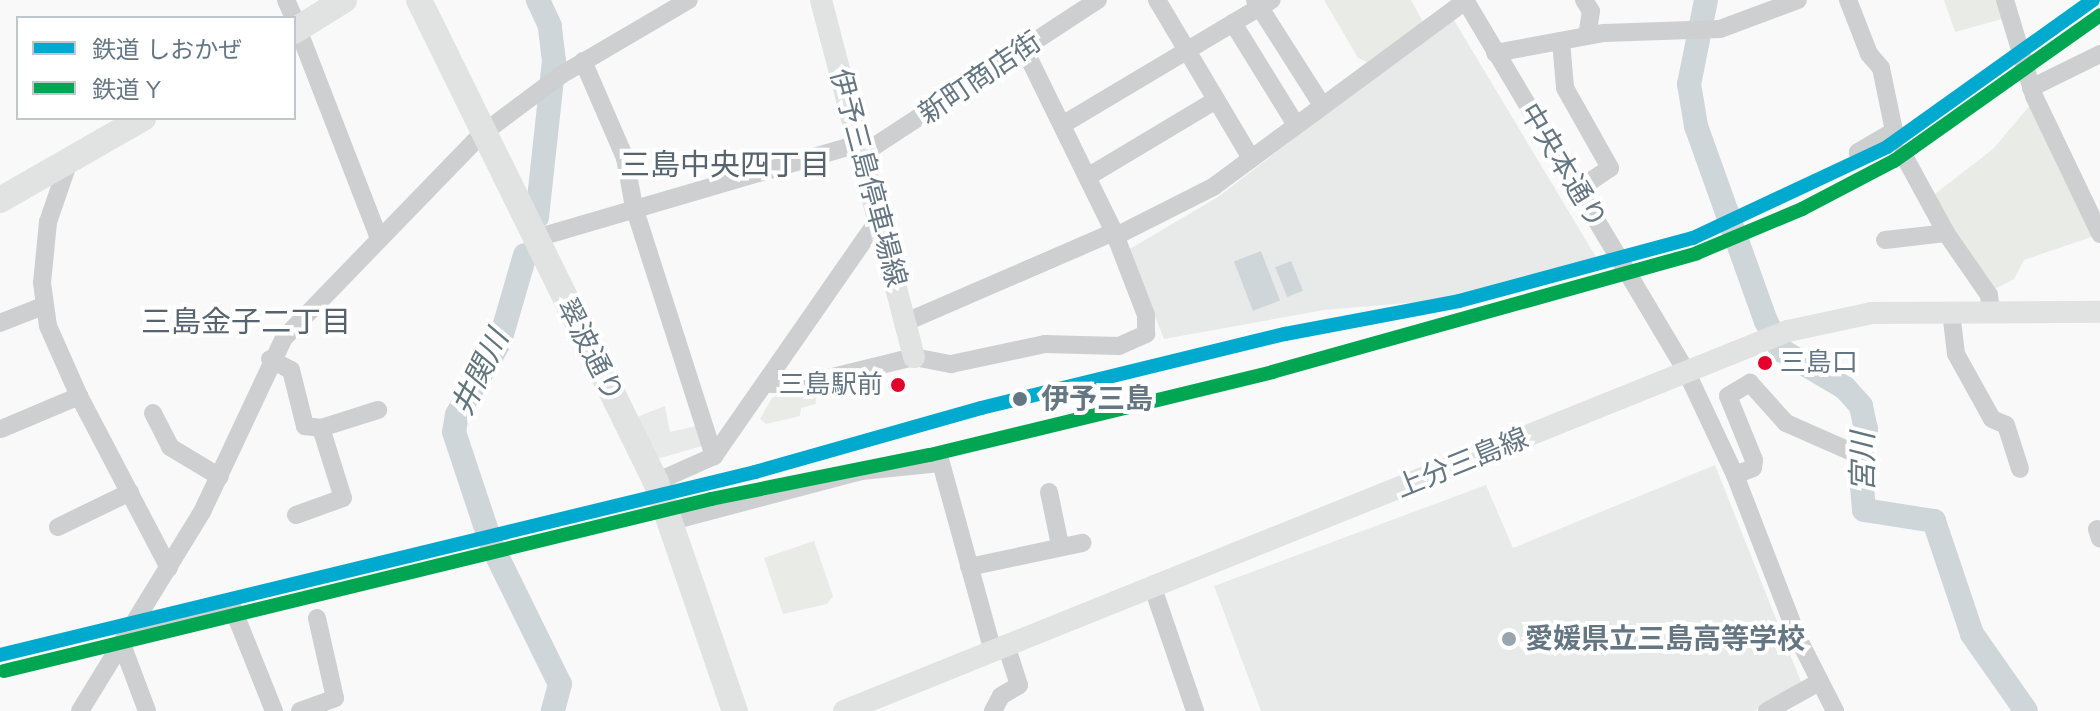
<!DOCTYPE html>
<html>
<head>
<meta charset="utf-8">
<style>
  body { margin:0 }
  #map { position:relative; width:2100px; height:711px; overflow:hidden; background:#f9f9f9; font-family:"Nunito Sans","Noto Sans JP",sans-serif }
  div>[style] { position:absolute }
  [style*='--x'] { left:calc(var(--x)*1px); top:calc(var(--y)*1px); width:calc(var(--w)*1px); rotate:calc(var(--a)*1deg) }
  .built>* { inset:0; background:#e8e9e9 }
  .green>* { inset:0; background:#e8ebe6 }
  .water>* { inset:0; background:#ced6d9; transform-origin:0 0 }
  .river>* { height:24px; margin:-12px; padding:0 12px; transform-origin:12px; border-radius:12px; background:#ced6d9 }
  .minor>* { height:18px; margin:-9px; padding:0 9px; transform-origin:9px; border-radius:9px; background:#cecfd0 }
  .major>* { height:22px; margin:-11px; padding:0 11px; transform-origin:11px; border-radius:11px; background:#e1e2e2 }
  .highway>* { height:26px; margin:-13px; padding:0 13px; transform-origin:13px; border-radius:13px; background:#e1e2e2 }
  .rail-1>* { height:14px; margin:-7px; padding:0 7px; transform-origin:7px; border-radius:7px; background:#00a9ce }
  .rail-2>* { height:14px; margin:-7px; padding:0 7px; transform-origin:7px; border-radius:7px; background:#00a651 }
  .dots>* { width:22px; height:22px; translate:-50% -50%; box-sizing:border-box; border:4px solid #fff; border-radius:50% }
  span { translate:-50% -50%; white-space:nowrap; text-align:center; line-height:1.15; -webkit-text-stroke:8px #fff; paint-order:stroke }
  .bus-label { font-size:26px; color:#657683 }
  .left { translate:0 -50%; text-align:left }
  .right { translate:-100% -50%; text-align:right }
  .street-label { font-size:28px; color:#657683 }
  .stop-label { font-size:28px; color:#657683; font-weight:700 }
  .poi-label { font-size:28px; color:#657683; font-weight:700 }
  .neighbourhood-label { font-size:30px; color:#57646e }
  .water-label { font-size:30px; color:#60757c; font-style:italic }
  .legend { position:absolute; left:16px; top:16px; width:280px; height:104px; box-sizing:border-box; background:#fff; border:2px solid #c1c8cd; margin:0; padding:10px 14px; list-style:none; font-size:24px; color:#657683 }
  .legend li { display:flex; align-items:center; gap:16px; height:40px }
  .legend b { width:40px; border:2px solid #c1c8cd }
</style>
</head>
<body>
<div id="map">
  <div class="built">
    <i style="clip-path:polygon(1452px 17px,1599px 262px,1431px 301px,1324px 310px,1164px 339px,1128px 250px,1218px 197px)"></i>
    <i style="clip-path:polygon(665px 406px,670px 432px,696px 426px,702px 446px,657px 459px,637px 417px)"></i>
    <i style="clip-path:polygon(1715px 465px,1805px 692px,1753px 711px,1261px 711px,1214px 586px,1486px 485px,1513px 548px)"></i>
  </div>
  <div class="green">
    <i style="clip-path:polygon(1324px 0,1411px 0,1423px 22px,1367px 62px,1358px 58px)"></i>
    <i style="clip-path:polygon(1944px 0,1997px 0,2002px 19px,1955px 32px)"></i>
    <i style="clip-path:polygon(2032px 103px,2097px 235px,2024px 260px,2014px 279px,1991px 291px,1931px 197px,1993px 149px)"></i>
    <i style="clip-path:polygon(815px 391px,816px 404px,801px 408px,800px 416px,766px 424px,760px 419px,772px 398px,782px 393px)"></i>
    <i style="clip-path:polygon(814px 541px,833px 596px,827px 604px,783px 614px,764px 558px)"></i>
  </div>
  <div class="water">
    <i style="left:1261px;top:251px;width:53px;height:29px;rotate:69deg"></i>
    <i style="left:1291px;top:261px;width:32px;height:17px;rotate:68deg"></i>
  </div>
  <div class="river">
    <i style="--x:1706;--y:0;--w:86;--a:101.4"></i>
    <i style="--x:1689;--y:84;--w:43;--a:80.5"></i>
    <i style="--x:1696;--y:126;--w:207;--a:70.3"></i>
    <i style="--x:1766;--y:321;--w:33;--a:63"></i>
    <i style="--x:1781;--y:350;--w:74;--a:30.7"></i>
    <i style="--x:1845;--y:388;--w:24;--a:48"></i>
    <i style="--x:1861;--y:406;--w:24;--a:78"></i>
    <i style="--x:1866;--y:429;--w:35;--a:100"></i>
    <i style="--x:1860;--y:463;--w:47;--a:85.1"></i>
    <i style="--x:1864;--y:510;--w:71;--a:8.9"></i>
    <i style="--x:1934;--y:521;--w:119;--a:71.4"></i>
    <i style="--x:1972;--y:634;--w:94;--a:55"></i>
    <i style="--x:537;--y:217;--w:157;--a:-83.8"></i>
    <i style="--x:554;--y:61;--w:35;--a:-97"></i>
    <i style="--x:550;--y:26;--w:29;--a:-115"></i>
    <i style="--x:525;--y:255;--w:90;--a:106.2"></i>
    <i style="--x:500;--y:341;--w:86;--a:120.2"></i>
    <i style="--x:457;--y:415;--w:17;--a:100"></i>
    <i style="--x:454;--y:432;--w:120;--a:71.6"></i>
    <i style="--x:492;--y:546;--w:154;--a:63.8"></i>
    <i style="--x:560;--y:684;--w:28;--a:105"></i>
  </div>
  <div class="minor">
    <i style="--x:286;--y:0;--w:20;--a:66"></i>
    <i style="--x:1157;--y:0;--w:184;--a:59.3"></i>
    <i style="--x:1255;--y:0;--w:125;--a:57.5"></i>
    <i style="--x:1465;--y:0;--w:434;--a:59.2"></i>
    <i style="--x:1687;--y:373;--w:113;--a:64.8"></i>
    <i style="--x:1735;--y:475;--w:175;--a:68.9"></i>
    <i style="--x:1798;--y:638;--w:82;--a:63.1"></i>
    <i style="--x:1584;--y:0;--w:13;--a:58"></i>
    <i style="--x:1591;--y:11;--w:25;--a:99"></i>
    <i style="--x:1848;--y:0;--w:58;--a:68.7"></i>
    <i style="--x:1869;--y:54;--w:18;--a:49"></i>
    <i style="--x:1881;--y:68;--w:64;--a:78.3"></i>
    <i style="--x:1894;--y:131;--w:42;--a:149.7"></i>
    <i style="--x:2005;--y:0;--w:100;--a:73.2"></i>
    <i style="--x:2034;--y:96;--w:153;--a:64.4"></i>
    <i style="--x:294;--y:19;--w:233;--a:68.8"></i>
    <i style="--x:1233;--y:23;--w:120;--a:58.3"></i>
    <i style="--x:1561;--y:41;--w:47;--a:85.1"></i>
    <i style="--x:1565;--y:88;--w:92;--a:60.6"></i>
    <i style="--x:1610;--y:168;--w:41;--a:145.9"></i>
    <i style="--x:1495;--y:53;--w:111;--a:-10.4"></i>
    <i style="--x:1604;--y:33;--w:116;--a:-2"></i>
    <i style="--x:1720;--y:29;--w:83;--a:-20.4"></i>
    <i style="--x:583;--y:61;--w:106;--a:66.6"></i>
    <i style="--x:625;--y:158;--w:50;--a:79.6"></i>
    <i style="--x:634;--y:207;--w:262;--a:72.2"></i>
    <i style="--x:2031;--y:88;--w:77;--a:-26.2"></i>
    <i style="--x:1062;--y:125;--w:244;--a:-30.8"></i>
    <i style="--x:1903;--y:154;--w:90;--a:61.4"></i>
    <i style="--x:1946;--y:233;--w:75;--a:55.3"></i>
    <i style="--x:1989;--y:295;--w:17;--a:83"></i>
    <i style="--x:861;--y:155;--w:283;--a:-33.2"></i>
    <i style="--x:69;--y:161;--w:65;--a:109"></i>
    <i style="--x:48;--y:222;--w:61;--a:95.6"></i>
    <i style="--x:42;--y:283;--w:43;--a:82.1"></i>
    <i style="--x:48;--y:326;--w:77;--a:66.1"></i>
    <i style="--x:79;--y:396;--w:194;--a:62.4"></i>
    <i style="--x:1089;--y:176;--w:148;--a:-30.9"></i>
    <i style="--x:1116;--y:236;--w:109;--a:-26.8"></i>
    <i style="--x:1213;--y:187;--w:313;--a:-36.4"></i>
    <i style="--x:533;--y:239;--w:339;--a:-16.3"></i>
    <i style="--x:1885;--y:240;--w:61;--a:-6.5"></i>
    <i style="--x:1951;--y:312;--w:42;--a:83.2"></i>
    <i style="--x:1956;--y:354;--w:74;--a:61"></i>
    <i style="--x:1992;--y:419;--w:15;--a:23"></i>
    <i style="--x:2006;--y:425;--w:46;--a:72.3"></i>
    <i style="--x:906;--y:322;--w:227;--a:-23.4"></i>
    <i style="--x:0;--y:323;--w:46;--a:-21.6"></i>
    <i style="--x:270;--y:359;--w:24;--a:28"></i>
    <i style="--x:291;--y:370;--w:58;--a:76"></i>
    <i style="--x:305;--y:426;--w:16;--a:7"></i>
    <i style="--x:321;--y:428;--w:73;--a:72.6"></i>
    <i style="--x:343;--y:498;--w:50;--a:160.1"></i>
    <i style="--x:765;--y:384;--w:39;--a:0"></i>
    <i style="--x:804;--y:384;--w:113;--a:-13.8"></i>
    <i style="--x:914;--y:357;--w:38;--a:11"></i>
    <i style="--x:951;--y:364;--w:96;--a:-12"></i>
    <i style="--x:1045;--y:344;--w:74;--a:1.5"></i>
    <i style="--x:1119;--y:346;--w:30;--a:-24"></i>
    <i style="--x:1146;--y:334;--w:19;--a:-90"></i>
    <i style="--x:1146;--y:315;--w:89;--a:-111.1"></i>
    <i style="--x:1114;--y:232;--w:205;--a:-116.1"></i>
    <i style="--x:153;--y:413;--w:38;--a:63"></i>
    <i style="--x:170;--y:447;--w:58;--a:31"></i>
    <i style="--x:321;--y:428;--w:60;--a:-17.5"></i>
    <i style="--x:1;--y:429;--w:85;--a:-22.9"></i>
    <i style="--x:1735;--y:475;--w:19;--a:-21"></i>
    <i style="--x:1753;--y:468;--w:8;--a:-83"></i>
    <i style="--x:1754;--y:460;--w:69;--a:-112.1"></i>
    <i style="--x:1728;--y:396;--w:26;--a:-31"></i>
    <i style="--x:1750;--y:383;--w:54;--a:48"></i>
    <i style="--x:1786;--y:423;--w:72;--a:23.7"></i>
    <i style="--x:656;--y:482;--w:64;--a:-24.1"></i>
    <i style="--x:714;--y:456;--w:291;--a:-55.2"></i>
    <i style="--x:1049;--y:492;--w:54;--a:78.3"></i>
    <i style="--x:672;--y:521;--w:196;--a:-14.8"></i>
    <i style="--x:861;--y:471;--w:80;--a:-5.7"></i>
    <i style="--x:941;--y:463;--w:196;--a:74.6"></i>
    <i style="--x:58;--y:527;--w:80;--a:-25.9"></i>
    <i style="--x:2097;--y:529;--w:10;--a:73"></i>
    <i style="--x:969;--y:567;--w:116;--a:-12"></i>
    <i style="--x:1153;--y:588;--w:130;--a:71.1"></i>
    <i style="--x:131;--y:633;--w:105;--a:-13.2"></i>
    <i style="--x:233;--y:609;--w:110;--a:68.1"></i>
    <i style="--x:123;--y:647;--w:68;--a:69.4"></i>
    <i style="--x:80;--y:711;--w:233;--a:-58.5"></i>
    <i style="--x:202;--y:512;--w:192;--a:-64.8"></i>
    <i style="--x:284;--y:338;--w:284;--a:-45.9"></i>
    <i style="--x:482;--y:134;--w:99;--a:-36.8"></i>
    <i style="--x:561;--y:75;--w:148;--a:-30.4"></i>
    <i style="--x:300;--y:711;--w:37;--a:-20"></i>
    <i style="--x:335;--y:698;--w:82;--a:-102.7"></i>
    <i style="--x:993;--y:711;--w:17;--a:-62"></i>
    <i style="--x:1001;--y:696;--w:21;--a:-31"></i>
    <i style="--x:1019;--y:685;--w:40;--a:-108"></i>
    <i style="--x:1767;--y:711;--w:60;--a:-29.1"></i>
  </div>
  <div class="major">
    <i style="--x:821;--y:0;--w:369;--a:75.4"></i>
    <i style="--x:844;--y:711;--w:1018;--a:-21.93"></i>
    <i style="--x:1788;--y:331;--w:86;--a:-12.1"></i>
    <i style="--x:1872;--y:313;--w:228;--a:-0.3"></i>
  </div>
  <div class="highway">
    <i style="--x:419;--y:0;--w:537;--a:63.82"></i>
    <i style="--x:656;--y:482;--w:242;--a:71"></i>
    <i style="--x:294;--y:31;--w:59;--a:-31.8"></i>
    <i style="--x:0;--y:200;--w:165;--a:-29.8"></i>
  </div>
  <div class="rail-1">
    <i style="--x:0;--y:655;--w:777;--a:-13.62"></i>
    <i style="--x:755;--y:472;--w:235;--a:-15.8"></i>
    <i style="--x:981;--y:408;--w:313;--a:-13.7"></i>
    <i style="--x:1285;--y:334;--w:177;--a:-10.7"></i>
    <i style="--x:1459;--y:301;--w:242;--a:-15.1"></i>
    <i style="--x:1693;--y:238;--w:214;--a:-25.1"></i>
    <i style="--x:1887;--y:147;--w:253;--a:-35.5"></i>
  </div>
  <div class="rail-2">
    <i style="--x:4;--y:671;--w:728;--a:-13.67"></i>
    <i style="--x:711;--y:499;--w:223;--a:-11.4"></i>
    <i style="--x:930;--y:455;--w:352;--a:-13.6"></i>
    <i style="--x:1272;--y:372;--w:441;--a:-15.6"></i>
    <i style="--x:1697;--y:253;--w:114;--a:-22.7"></i>
    <i style="--x:1802;--y:209;--w:104;--a:-27.6"></i>
    <i style="--x:1894;--y:161;--w:252;--a:-35.3"></i>
  </div>
  <div class="dots">
    <i style="left:1765px;top:363px;background:#e4002b"></i>
    <i style="left:898px;top:385px;background:#e4002b"></i>
    <i style="left:1020px;top:399px;background:#657683"></i>
    <i style="left:1509px;top:639px;background:#99a4ac"></i>
  </div>
  <div class="bus-label">
    <span class="left" style="left:1780px;top:363px">三島口</span>
    <span class="right" style="left:883px;top:385px">三島駅前</span>
  </div>
  <div class="street-label">
    <span style="left:980px;top:78px;rotate:-34deg">新町商店街</span>
    <span style="left:1563px;top:166px;rotate:59deg">中央本通り</span>
    <span style="left:868px;top:178px;rotate:75deg">伊予三島停車場線</span>
    <span style="left:590px;top:350px;rotate:63deg">翠波通り</span>
    <span style="left:1462px;top:463px;rotate:-22deg">上分三島線</span>
  </div>
  <div class="stop-label">
    <span class="left" style="left:1041px;top:399px">伊予三島</span>
  </div>
  <div class="poi-label">
    <span class="left" style="left:1525px;top:639px">愛媛県立三島高等学校</span>
  </div>
  <div class="neighbourhood-label">
    <span style="left:725px;top:166px">三島中央四丁目</span>
    <span style="left:246px;top:323px">三島金子二丁目</span>
  </div>
  <div class="water-label">
    <span style="left:481px;top:373px;rotate:-64deg">井関川</span>
    <span style="left:1864px;top:462px;rotate:-90deg">宮川</span>
  </div>
  <ul class="legend">
  <li><b style="height:10px;background:#00a9ce"></b>鉄道 しおかぜ</li>
  <li><b style="height:10px;background:#00a651"></b>鉄道 Y</li>
  </ul>
</div>
</body>
</html>
